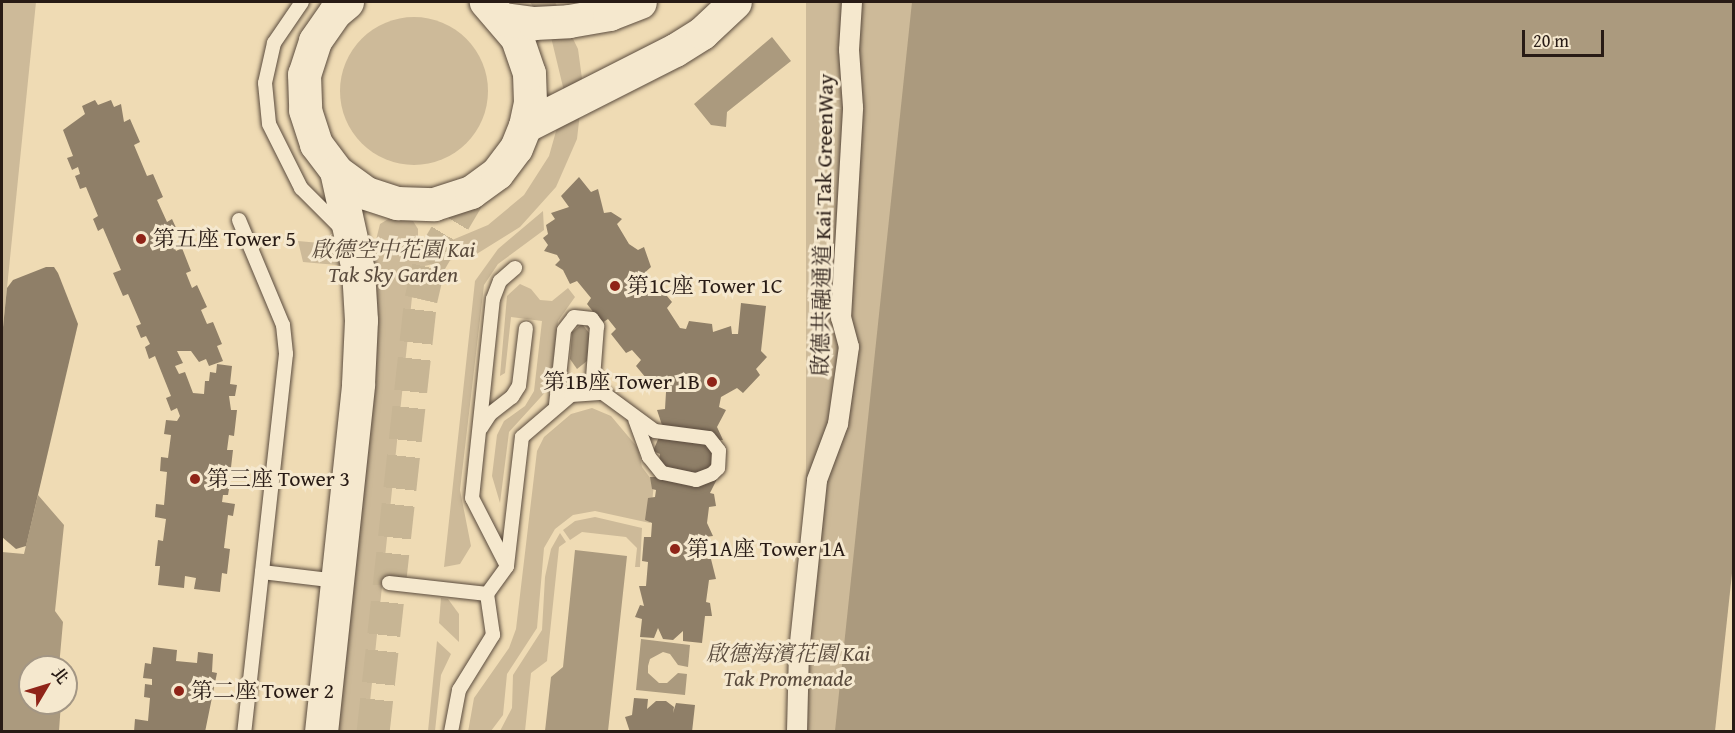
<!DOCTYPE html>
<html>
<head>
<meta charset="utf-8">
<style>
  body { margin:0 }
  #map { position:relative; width:1735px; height:733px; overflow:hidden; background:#efdbb4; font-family:"Gentium Book Plus","Noto Serif TC",serif }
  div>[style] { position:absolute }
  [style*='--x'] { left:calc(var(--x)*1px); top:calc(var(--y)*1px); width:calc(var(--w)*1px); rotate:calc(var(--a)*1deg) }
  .green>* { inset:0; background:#cdba99; transform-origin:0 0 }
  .round { border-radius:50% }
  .water>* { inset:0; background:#ab9a7e }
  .building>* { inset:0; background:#8f7f68 }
  .secondary-tunnel>* { height:33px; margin-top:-16.5px; transform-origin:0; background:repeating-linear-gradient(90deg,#c7b594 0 33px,transparent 0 49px) }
  .roads { filter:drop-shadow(0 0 2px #5a4b3d) drop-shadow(0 0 2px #5a4b3d) }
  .service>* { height:14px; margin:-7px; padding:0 7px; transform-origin:7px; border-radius:7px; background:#f5e8ce }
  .pedestrian>* { height:20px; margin:-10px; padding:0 10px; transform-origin:10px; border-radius:10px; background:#f5e8ce }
  .secondary>* { height:33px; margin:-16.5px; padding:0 16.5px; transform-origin:16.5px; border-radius:16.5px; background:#f5e8ce }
  .dots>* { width:16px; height:16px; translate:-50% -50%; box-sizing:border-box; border:3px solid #f5e8ce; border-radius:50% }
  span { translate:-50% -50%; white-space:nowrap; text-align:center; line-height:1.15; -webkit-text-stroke:6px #f5e8ce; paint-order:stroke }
  .street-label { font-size:22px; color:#281b15 }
  .poi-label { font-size:22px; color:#281b15 }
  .left { translate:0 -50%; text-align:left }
  .right { translate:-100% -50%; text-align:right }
  .park-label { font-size:22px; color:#5a4b3d; font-style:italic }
  .frame { position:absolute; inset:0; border:3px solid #281b15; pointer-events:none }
  .north { position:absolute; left:18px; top:655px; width:60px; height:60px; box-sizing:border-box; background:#f5e8ce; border:2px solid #a39684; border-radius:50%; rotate:52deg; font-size:16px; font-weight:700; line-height:24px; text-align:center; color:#281b15 }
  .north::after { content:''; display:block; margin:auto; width:21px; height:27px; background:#8f2418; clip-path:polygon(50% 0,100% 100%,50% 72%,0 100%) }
  .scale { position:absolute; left:1522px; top:30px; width:82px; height:27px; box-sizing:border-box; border:3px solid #281b15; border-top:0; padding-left:8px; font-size:18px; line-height:21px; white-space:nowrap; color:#281b15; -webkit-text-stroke:4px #f5e8ce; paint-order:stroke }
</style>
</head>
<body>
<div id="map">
  <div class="green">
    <i style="clip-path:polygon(2px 2px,36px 2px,2px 337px)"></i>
    <i style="clip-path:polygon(530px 2px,555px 2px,578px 49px,583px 86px,577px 139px,556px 187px,520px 227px,475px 255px,415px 268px,367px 731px,323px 731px,370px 268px,303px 262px,298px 241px,374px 248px,380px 224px,395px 215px,413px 221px,418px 229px,418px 246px,445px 243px,488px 225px,524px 195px,549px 156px,562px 110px,563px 87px,550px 33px)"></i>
    <i style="left:806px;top:2px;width:106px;height:734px"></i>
    <i class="round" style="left:340px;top:17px;width:148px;height:148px"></i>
    <i style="clip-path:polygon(543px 211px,544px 230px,498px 264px,484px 285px,460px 490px,471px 546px,460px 564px,444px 567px,475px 281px,498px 249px)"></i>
    <i style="clip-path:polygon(520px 284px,531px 289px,540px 300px,552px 301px,568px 288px,575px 297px,558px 321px,550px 387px,509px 432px,500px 503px,492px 476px,497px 435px,504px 421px,525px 406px,534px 391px,542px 321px,511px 317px,505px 373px,500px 376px,507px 296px)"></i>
    <i style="clip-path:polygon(592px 408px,611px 416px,638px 448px,642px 467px,654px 483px,650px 523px,595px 511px,573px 515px,555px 529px,544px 548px,537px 628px,507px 674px,503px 715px,491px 731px,468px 732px,474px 698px,509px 648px,516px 629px,537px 451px,544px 437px,571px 414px)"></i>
    <i style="clip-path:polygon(595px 517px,642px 528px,640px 567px,635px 567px,637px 548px,626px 537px,582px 532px,570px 540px,563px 530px,575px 521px)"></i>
    <i style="clip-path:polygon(560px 533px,566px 542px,559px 547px,547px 661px,531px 673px,525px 731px,500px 731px,512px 708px,513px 675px,542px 630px,545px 577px,551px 549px)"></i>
    <i style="clip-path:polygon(441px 598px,448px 599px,459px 614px,459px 642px,439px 623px)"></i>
    <i style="clip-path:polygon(437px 641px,451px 654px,441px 675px,435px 731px,428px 731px)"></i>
  </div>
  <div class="water">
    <i style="clip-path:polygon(912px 2px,1733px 2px,1734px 555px,1715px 731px,835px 731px)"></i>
    <i style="clip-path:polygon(772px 37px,791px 61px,727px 112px,726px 127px,711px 125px,694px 104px)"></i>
    <i style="clip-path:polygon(582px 324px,590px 334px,587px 361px,577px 369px,570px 359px,572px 332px)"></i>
    <i style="clip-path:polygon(38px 495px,64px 525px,55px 611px,63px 622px,59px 667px,30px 667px,30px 703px,61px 703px,59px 731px,2px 731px,2px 552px,24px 554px)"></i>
    <i style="clip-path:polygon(575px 550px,627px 556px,608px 731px,545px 731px,551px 677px,563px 667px)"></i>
    <i style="clip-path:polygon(641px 639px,690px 645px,688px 667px,678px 665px,670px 654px,663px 652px,650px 659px,648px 666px,648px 673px,659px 683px,667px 683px,678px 673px,687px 674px,685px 695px,636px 690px)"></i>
  </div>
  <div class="building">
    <i style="clip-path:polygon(95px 100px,98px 105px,111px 100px,114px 107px,121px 104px,124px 122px,130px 119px,140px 142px,134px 145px,147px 176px,153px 174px,163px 197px,157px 200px,167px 222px,172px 219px,178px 232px,172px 234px,173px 244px,176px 251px,182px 248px,191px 271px,186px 273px,192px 288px,197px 285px,207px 307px,201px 310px,207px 324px,213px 322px,222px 344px,217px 346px,223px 361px,209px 366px,206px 359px,199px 362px,191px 351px,177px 351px,183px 363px,175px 366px,179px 374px,185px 372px,193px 393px,204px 394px,205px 381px,209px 381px,210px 372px,216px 373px,217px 364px,232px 366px,230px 384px,237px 385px,235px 396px,229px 396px,231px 410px,237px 410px,234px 436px,229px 435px,227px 450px,233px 450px,230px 476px,225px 475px,224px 482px,230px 483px,228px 495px,223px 495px,222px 502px,235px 504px,233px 516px,228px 515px,224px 548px,230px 549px,227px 574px,222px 573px,220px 592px,194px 589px,196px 578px,185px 576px,184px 588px,158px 585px,160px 566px,155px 566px,158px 540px,163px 541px,166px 519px,155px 517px,156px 504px,164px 505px,167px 472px,160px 471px,161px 457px,168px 458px,171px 435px,164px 434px,166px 420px,177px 421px,180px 416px,177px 408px,171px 411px,166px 398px,171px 396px,155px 356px,149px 359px,145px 347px,150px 344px,146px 336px,141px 338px,136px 326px,141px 324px,128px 294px,123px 296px,113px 273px,121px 270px,103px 228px,98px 231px,93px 219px,98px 216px,86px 187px,80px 189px,75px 176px,80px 174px,78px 167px,72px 170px,67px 158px,73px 156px,63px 130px,85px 114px,82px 106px)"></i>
    <i style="clip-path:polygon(579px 177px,591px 192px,598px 189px,604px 213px,611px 212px,622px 219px,617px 224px,629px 244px,638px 250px,644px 247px,651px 267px,641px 276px,650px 287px,657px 284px,672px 302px,667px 308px,680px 328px,686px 329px,689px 321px,712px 324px,713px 332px,731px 326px,732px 334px,738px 334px,741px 303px,766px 306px,761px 351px,767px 357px,756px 369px,760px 375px,743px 393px,737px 388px,721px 397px,719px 407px,726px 410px,717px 427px,723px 440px,716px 440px,719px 475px,710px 493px,714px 494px,716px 506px,709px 507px,707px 523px,713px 536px,705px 537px,703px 558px,711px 559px,716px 579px,709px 580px,706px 602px,710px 603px,712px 616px,705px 616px,702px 643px,683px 641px,683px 631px,673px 640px,663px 639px,658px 628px,654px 638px,640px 637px,642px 619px,635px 617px,640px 605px,644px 606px,639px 586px,646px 586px,648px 562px,642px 561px,644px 537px,651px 537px,652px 523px,645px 520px,648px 498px,655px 497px,656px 490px,652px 489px,650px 477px,657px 477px,659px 461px,660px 454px,653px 451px,663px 428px,657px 410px,665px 409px,666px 392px,658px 381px,651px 384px,636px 366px,641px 360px,632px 350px,626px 353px,611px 334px,616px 329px,608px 319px,602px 323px,587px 304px,591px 298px,577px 281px,570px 284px,563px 270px,555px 265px,560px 260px,557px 255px,544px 251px,548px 245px,543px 238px,548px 234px,546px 225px,555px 219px,551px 213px,569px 207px,561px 196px)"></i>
    <i style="clip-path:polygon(46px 267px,54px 267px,58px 273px,78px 324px,26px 546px,16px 549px,2px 537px,2px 337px,7px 288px,13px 280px)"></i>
    <i style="clip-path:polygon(153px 647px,177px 650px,176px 661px,197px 663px,198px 652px,213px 654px,212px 672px,217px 673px,205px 732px,134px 732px,135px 719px,148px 721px,150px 698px,144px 697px,145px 684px,152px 685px,152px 679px,143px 678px,145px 663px,151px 664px)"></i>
    <i style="clip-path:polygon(634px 698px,648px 699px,647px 709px,656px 701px,666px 701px,674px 707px,673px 713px,676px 703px,695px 705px,692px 732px,630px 732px,625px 717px,632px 715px)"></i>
  </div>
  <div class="secondary-tunnel">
    <i style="--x:373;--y:732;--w:436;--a:-83.7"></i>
    <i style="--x:421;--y:299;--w:37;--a:-77"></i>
    <i style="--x:429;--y:263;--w:82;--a:-59.4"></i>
  </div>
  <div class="roads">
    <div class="service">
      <i style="--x:302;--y:2;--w:50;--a:124.3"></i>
      <i style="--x:274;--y:43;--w:41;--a:102.7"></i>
      <i style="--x:265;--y:83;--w:41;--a:84.4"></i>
      <i style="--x:269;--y:124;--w:72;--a:63.4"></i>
      <i style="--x:301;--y:188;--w:58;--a:45"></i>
      <i style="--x:239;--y:220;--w:114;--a:67.3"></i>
      <i style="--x:283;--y:325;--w:29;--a:84"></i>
      <i style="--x:286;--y:354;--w:380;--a:96.3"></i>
      <i style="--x:556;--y:405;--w:75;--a:-83.9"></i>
      <i style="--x:564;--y:330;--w:16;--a:-52"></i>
      <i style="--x:574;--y:317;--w:18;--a:6"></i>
      <i style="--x:592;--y:319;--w:9;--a:54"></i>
      <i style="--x:597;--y:326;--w:65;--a:94.4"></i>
      <i style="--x:481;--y:428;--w:17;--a:-57"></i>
      <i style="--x:490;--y:414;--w:28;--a:-38"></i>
      <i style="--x:512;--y:397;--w:13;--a:-58"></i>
      <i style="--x:519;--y:386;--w:58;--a:-83.1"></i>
      <i style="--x:507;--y:566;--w:130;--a:-83.4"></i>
      <i style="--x:522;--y:437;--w:65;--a:-40.6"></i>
      <i style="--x:571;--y:395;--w:32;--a:-4"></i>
      <i style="--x:603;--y:393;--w:64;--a:36.2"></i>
      <i style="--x:655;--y:431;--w:54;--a:7.4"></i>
      <i style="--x:709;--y:438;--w:16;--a:52"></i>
      <i style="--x:719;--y:451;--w:17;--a:93"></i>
      <i style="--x:718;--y:468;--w:8;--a:135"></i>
      <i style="--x:712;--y:474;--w:17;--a:159"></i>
      <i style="--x:696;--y:480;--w:35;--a:-168"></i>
      <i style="--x:662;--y:473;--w:21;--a:-129"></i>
      <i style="--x:649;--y:457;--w:40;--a:-110.2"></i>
      <i style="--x:262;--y:572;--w:76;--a:6.8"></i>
      <i style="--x:389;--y:583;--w:99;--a:6.4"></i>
      <i style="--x:451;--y:732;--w:43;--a:-79.2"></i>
      <i style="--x:459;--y:690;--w:65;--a:-58.3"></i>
      <i style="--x:493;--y:635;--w:41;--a:-98.3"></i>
      <i style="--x:487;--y:594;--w:34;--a:-54"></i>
      <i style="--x:507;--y:566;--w:76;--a:-117.2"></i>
      <i style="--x:472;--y:498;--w:200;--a:-84"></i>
      <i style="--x:493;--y:299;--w:19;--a:-69"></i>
      <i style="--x:500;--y:281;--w:20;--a:-41"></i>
    </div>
    <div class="pedestrian">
      <i style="--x:797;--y:732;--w:80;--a:-88.6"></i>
      <i style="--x:799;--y:652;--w:173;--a:-84"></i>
      <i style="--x:817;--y:480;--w:60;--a:-69.4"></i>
      <i style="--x:838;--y:424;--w:78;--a:-81.9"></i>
      <i style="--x:849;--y:347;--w:30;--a:-105"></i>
      <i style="--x:841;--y:318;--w:211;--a:-86.7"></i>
      <i style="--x:853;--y:107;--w:57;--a:-94"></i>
      <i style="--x:849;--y:50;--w:48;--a:-86.4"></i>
    </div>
    <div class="secondary">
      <i style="--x:347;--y:2;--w:16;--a:140"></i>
      <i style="--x:335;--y:12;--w:35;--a:125"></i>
      <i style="--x:315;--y:41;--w:35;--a:108"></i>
      <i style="--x:304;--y:74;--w:36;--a:88"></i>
      <i style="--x:305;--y:110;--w:36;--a:72"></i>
      <i style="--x:316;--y:144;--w:34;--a:53"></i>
      <i style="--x:336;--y:171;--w:37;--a:36"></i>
      <i style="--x:366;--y:193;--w:33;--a:18"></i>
      <i style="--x:397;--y:203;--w:37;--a:2"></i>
      <i style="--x:434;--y:204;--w:39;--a:-18"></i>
      <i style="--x:471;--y:192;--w:32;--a:-36"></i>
      <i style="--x:497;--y:173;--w:31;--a:-53"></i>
      <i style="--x:516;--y:148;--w:24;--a:-68"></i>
      <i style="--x:525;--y:126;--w:25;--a:-78"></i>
      <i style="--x:530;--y:102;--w:29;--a:-92"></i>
      <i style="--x:529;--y:73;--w:37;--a:-109"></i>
      <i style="--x:517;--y:38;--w:48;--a:-130.7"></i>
      <i style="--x:504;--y:19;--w:30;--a:8"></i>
      <i style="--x:534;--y:23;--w:35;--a:-3"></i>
      <i style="--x:569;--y:21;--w:41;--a:-9.9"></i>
      <i style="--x:609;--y:14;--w:33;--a:-21"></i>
      <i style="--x:525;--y:126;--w:168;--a:-26.9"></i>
      <i style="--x:675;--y:50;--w:32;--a:-32"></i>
      <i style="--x:702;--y:33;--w:45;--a:-43.2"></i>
      <i style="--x:321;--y:732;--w:350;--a:-83.9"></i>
      <i style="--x:358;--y:384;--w:64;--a:-87.3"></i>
      <i style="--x:361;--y:320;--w:50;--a:-93.4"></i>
      <i style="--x:358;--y:270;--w:101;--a:-102.5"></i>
    </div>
  </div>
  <div class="dots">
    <i style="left:141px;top:239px;background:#8f2418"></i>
    <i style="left:615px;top:286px;background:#8f2418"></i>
    <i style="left:712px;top:382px;background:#8f2418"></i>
    <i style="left:195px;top:479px;background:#8f2418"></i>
    <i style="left:675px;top:549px;background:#8f2418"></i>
    <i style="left:179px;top:691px;background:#8f2418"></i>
  </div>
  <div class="street-label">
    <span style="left:823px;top:225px;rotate:-89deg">啟德共融通道 Kai Tak GreenWay</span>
  </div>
  <div class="poi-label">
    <span class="left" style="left:153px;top:239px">第五座 Tower 5</span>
    <span class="left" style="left:627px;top:286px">第1C座 Tower 1C</span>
    <span class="right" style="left:700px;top:382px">第1B座 Tower 1B</span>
    <span class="left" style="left:207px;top:479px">第三座 Tower 3</span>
    <span class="left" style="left:687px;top:549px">第1A座 Tower 1A</span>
    <span class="left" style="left:191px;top:691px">第二座 Tower 2</span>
  </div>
  <div class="park-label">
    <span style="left:393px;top:262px">啟德空中花園 Kai<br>Tak Sky Garden</span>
    <span style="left:788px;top:666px">啟德海濱花園 Kai<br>Tak Promenade</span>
  </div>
  <div class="frame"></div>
  <div class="north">北</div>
  <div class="scale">20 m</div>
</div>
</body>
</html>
